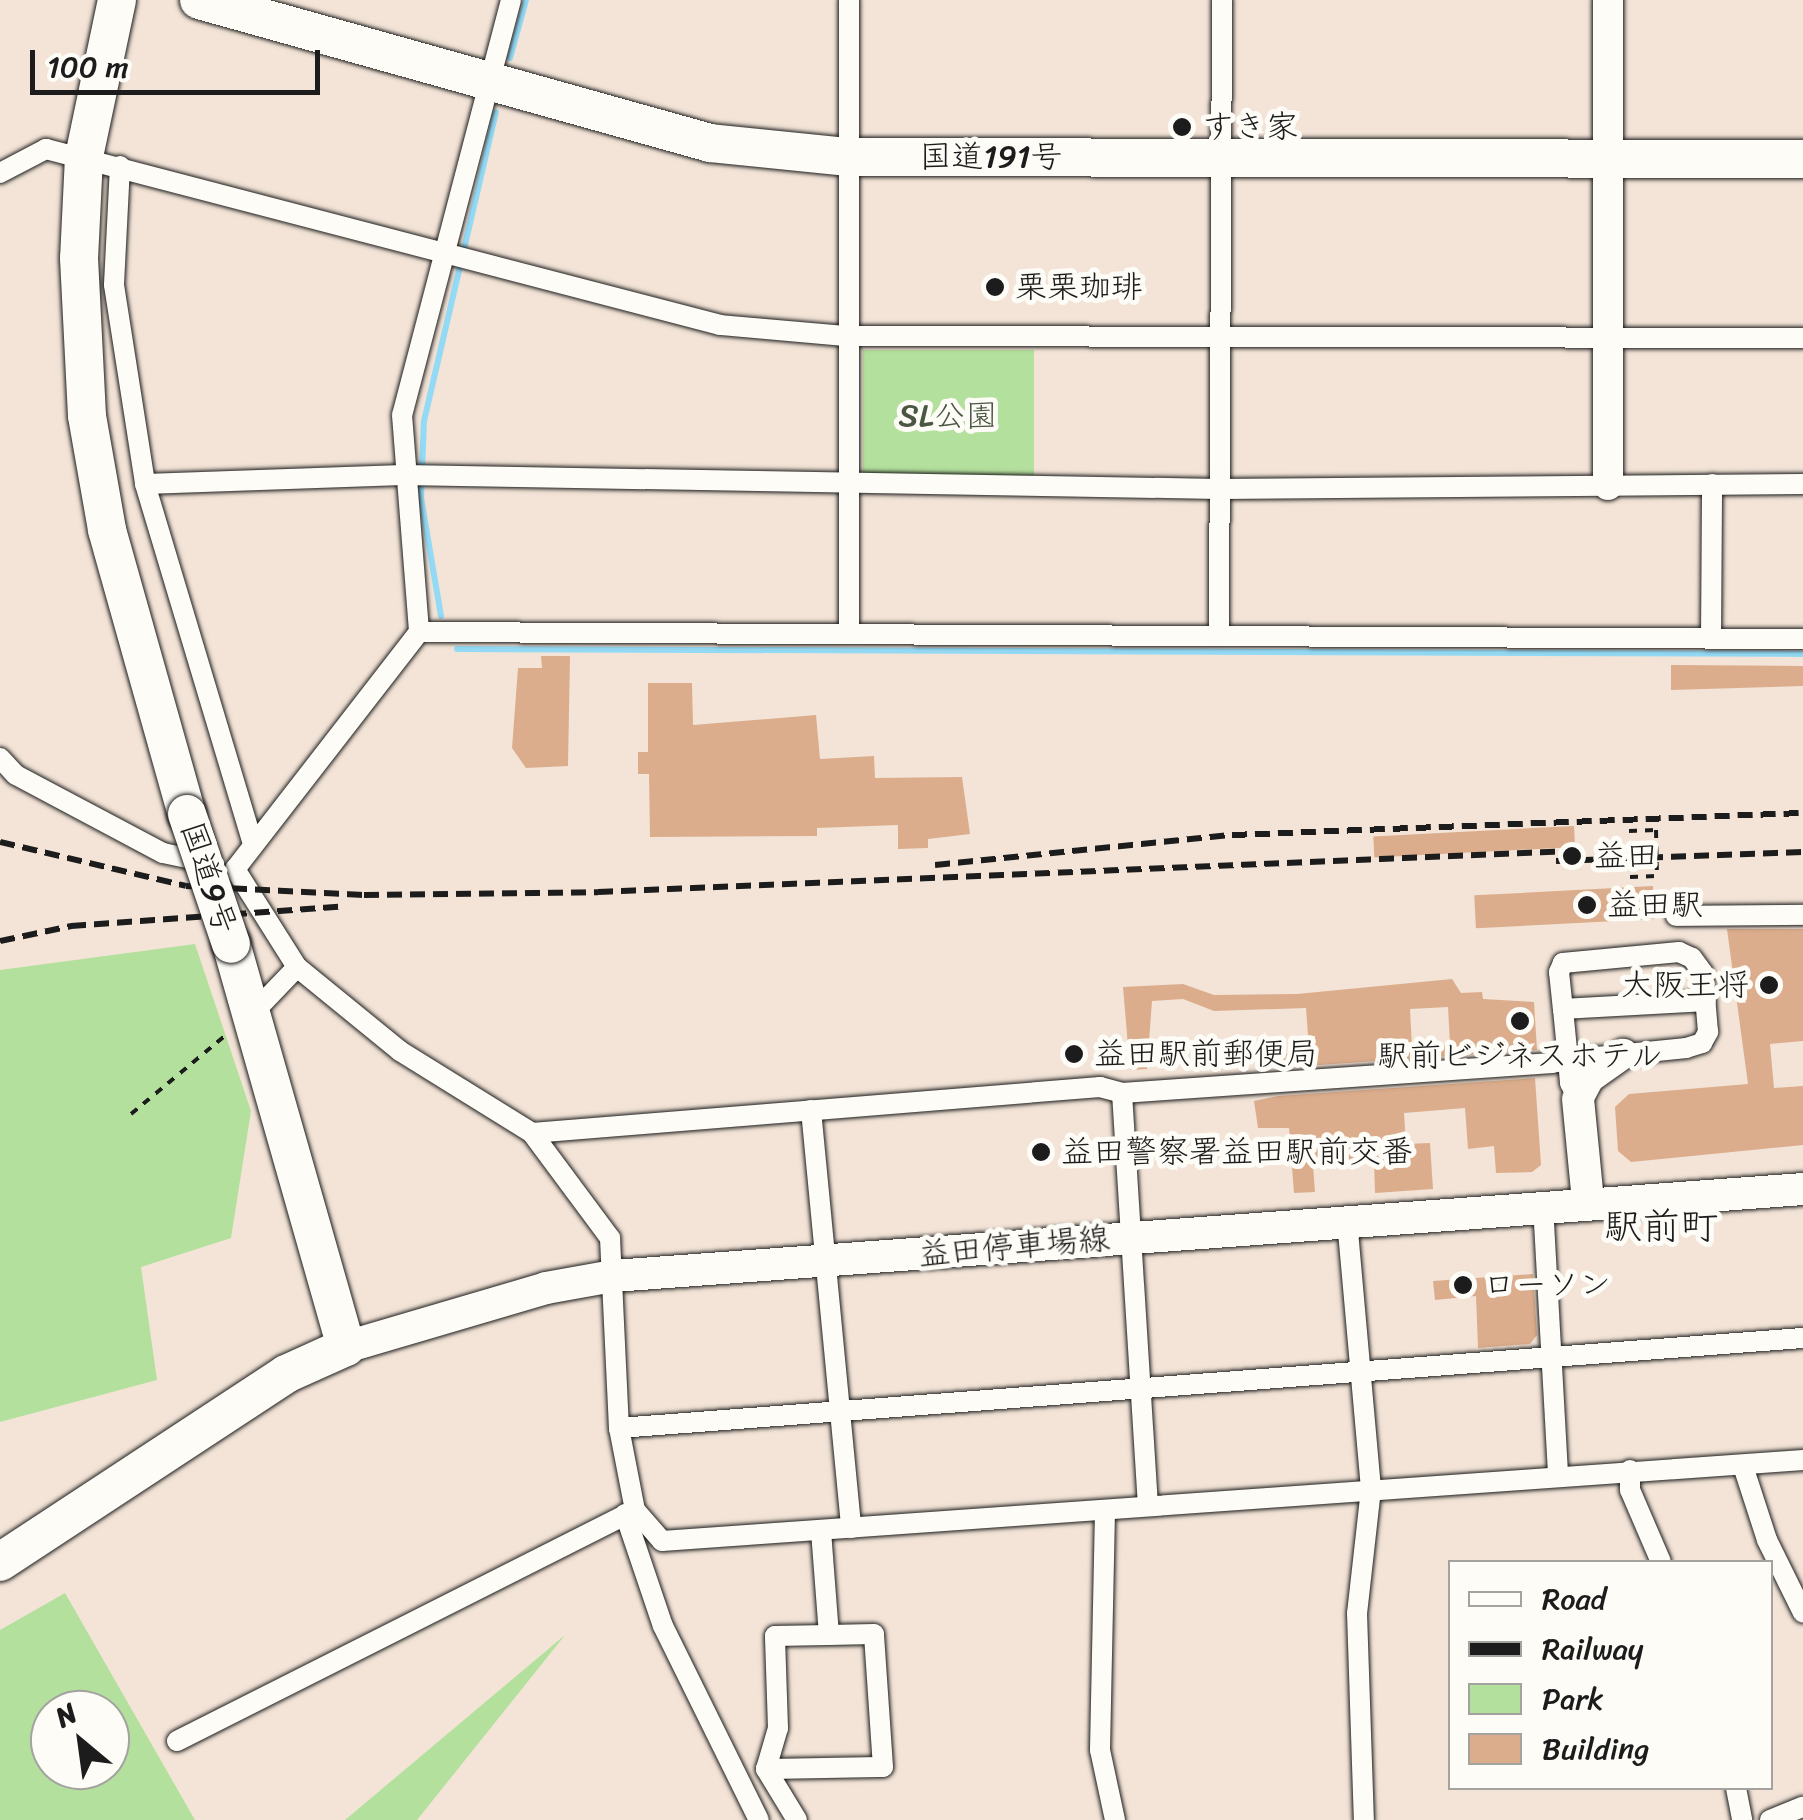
<!DOCTYPE html>
<html>
<head>
<meta charset="utf-8">
<style>
  body { margin:0 }
  #map { position:relative; width:1803px; height:1820px; overflow:hidden; background:#f3e4d7; font-family:Sriracha,"Klee One",sans-serif }
  div>[style] { position:absolute }
  [style*='--x'] { left:calc(var(--x)*1px); top:calc(var(--y)*1px); width:calc(var(--w)*1px); rotate:calc(var(--a)*1deg) }
  .green>* { inset:0; background:#b4e09d; transform-origin:0 0 }
  .stream>* { height:6px; margin:-3px; padding:0 3px; transform-origin:3px; border-radius:3px; background:#94daf5 }
  .building>* { inset:0; background:#dbad8c; transform-origin:0 0 }
  .path>* { height:4px; margin-top:-2px; transform-origin:0; background:repeating-linear-gradient(90deg,#1c1c1c 0 8px,transparent 0 16px) }
  .roads { filter:drop-shadow(0 0 2px #1c1c1c) drop-shadow(0 0 2px #1c1c1c) }
  .street>* { height:20px; margin:-10px; padding:0 10px; transform-origin:10px; border-radius:10px; background:#fdfcf7 }
  .secondary>* { height:30px; margin:-15px; padding:0 15px; transform-origin:15px; border-radius:15px; background:#fdfcf7 }
  .primary>* { height:32px; margin:-16px; padding:0 16px; transform-origin:16px; border-radius:16px; background:#fdfcf7 }
  .highway>* { height:38px; margin:-19px; padding:0 19px; transform-origin:19px; border-radius:19px; background:#fdfcf7 }
  .rail>* { height:6px; margin-top:-3px; transform-origin:0; background:repeating-linear-gradient(90deg,#1c1c1c 0 15px,transparent 0 23px) }
  .path-bridge>* { height:4px; margin-top:-2px; transform-origin:0; background:repeating-linear-gradient(90deg,#1c1c1c 0 8px,transparent 0 16px) }
  .bridges { filter:drop-shadow(0 0 2px #1c1c1c) drop-shadow(0 0 2px #1c1c1c) }
  .highway-bridge>* { height:38px; margin:-19px; padding:0 19px; transform-origin:19px; border-radius:19px; background:#fdfcf7 }
  .dots>* { width:28px; height:28px; translate:-50% -50%; box-sizing:border-box; border:5px solid #fdfcf7; border-radius:50% }
  span { translate:-50% -50%; white-space:nowrap; text-align:center; line-height:1.15; -webkit-text-stroke:10px #fdfcf7; paint-order:stroke }
  .poi-label { font-size:32px; color:#1c1c1c }
  .left { translate:0 -50%; text-align:left }
  .right { translate:-100% -50%; text-align:right }
  .street-label { font-size:32px; color:#1c1c1c }
  .park-label { font-size:32px; color:#4a5743 }
  .quarter-label { font-size:38px; color:#1c1c1c }
  .legend { position:absolute; left:1448px; top:1560px; width:325px; height:230px; box-sizing:border-box; background:#fdfcf7; border:2px solid #a3a29f; margin:0; padding:12px 18px; list-style:none; font-size:30px; color:#1c1c1c }
  .legend li { display:flex; align-items:center; gap:20px; height:50px }
  .legend b { width:50px; border:2px solid #a3a29f }
  .north { position:absolute; left:30px; top:1690px; width:100px; height:100px; box-sizing:border-box; background:#fdfcf7; border:2px solid #a3a29f; border-radius:50%; rotate:331deg; font-size:28px; font-weight:700; line-height:40px; text-align:center; color:#1c1c1c }
  .north::after { content:''; display:block; margin:auto; width:35px; height:45px; background:#1c1c1c; clip-path:polygon(50% 0,100% 100%,50% 72%,0 100%) }
  .scale { position:absolute; left:30px; top:50px; width:290px; height:45px; box-sizing:border-box; border:5px solid #1c1c1c; border-top:0; padding-left:12px; font-size:30px; line-height:35px; white-space:nowrap; color:#1c1c1c; -webkit-text-stroke:8px #fdfcf7; paint-order:stroke }
</style>
</head>
<body>
<div id="map">
  <div class="green">
    <i style="left:863px;top:350px;width:171px;height:129px"></i>
    <i style="clip-path:polygon(195px 944px,251px 1111px,231px 1238px,141px 1267px,157px 1380px,0 1422px,0 970px)"></i>
    <i style="clip-path:polygon(evenodd,65px 1593px,195px 1820px,0 1820px,0 1630px,65px 1593px,110px 1710px,110px 1770px,50px 1770px,50px 1710px,110px 1710px)"></i>
    <i style="clip-path:polygon(565px 1635px,417px 1820px,345px 1820px)"></i>
  </div>
  <div class="stream">
    <i style="--x:510;--y:58;--w:60;--a:-74.6"></i>
    <i style="--x:441;--y:616;--w:120;--a:-99.6"></i>
    <i style="--x:421;--y:498;--w:77;--a:-87.8"></i>
    <i style="--x:424;--y:421;--w:317;--a:-76.9"></i>
    <i style="--x:457;--y:649;--w:1346;--a:0.21"></i>
  </div>
  <div class="building">
    <i style="clip-path:polygon(541px 656px,570px 656px,568px 766px,526px 768px,512px 748px,518px 668px,542px 668px)"></i>
    <i style="clip-path:polygon(1671px 665px,1803px 666px,1803px 686px,1671px 690px)"></i>
    <i style="clip-path:polygon(648px 683px,692px 683px,693px 725px,816px 715px,820px 759px,874px 756px,875px 778px,962px 777px,970px 834px,928px 839px,928px 848px,898px 849px,898px 825px,817px 828px,817px 836px,650px 837px,649px 774px,638px 774px,638px 752px,648px 752px)"></i>
    <i style="left:1574px;top:826px;width:21px;height:201px;rotate:87deg"></i>
    <i style="left:1653px;top:886px;width:33px;height:179px;rotate:87deg"></i>
    <i style="clip-path:polygon(1727px 929px,1803px 929px,1803px 1041px,1770px 1044px,1774px 1088px,1803px 1086px,1803px 1145px,1631px 1162px,1618px 1151px,1615px 1107px,1629px 1094px,1748px 1084px)"></i>
    <i style="clip-path:polygon(evenodd,1452px 979px,1461px 993px,1482px 992px,1483px 999px,1534px 1002px,1537px 1050px,1276px 1068px,1279px 1055px,1309px 1049px,1306px 1008px,1214px 1011px,1183px 999px,1152px 1001px,1147px 1069px,1130px 1070px,1123px 987px,1183px 984px,1214px 995px,1297px 994px,1452px 979px,1448px 1007px,1450px 1044px,1412px 1047px,1410px 1009px,1448px 1007px)"></i>
    <i style="clip-path:polygon(1535px 1078px,1541px 1165px,1532px 1172px,1496px 1173px,1494px 1146px,1468px 1149px,1465px 1108px,1404px 1113px,1406px 1144px,1430px 1143px,1433px 1189px,1375px 1193px,1374px 1161px,1313px 1165px,1315px 1192px,1294px 1193px,1289px 1128px,1258px 1128px,1254px 1101px,1278px 1096px)"></i>
    <i style="clip-path:polygon(1533px 1274px,1537px 1335px,1530px 1344px,1478px 1348px,1476px 1296px,1435px 1300px,1433px 1281px)"></i>
  </div>
  <div class="path">
    <i style="--x:1629;--y:831;--w:27;--a:-2"></i>
    <i style="--x:1630;--y:877;--w:27;--a:-2"></i>
    <i style="--x:131;--y:1114;--w:125;--a:-39.8"></i>
  </div>
  <div class="roads">
    <div class="street">
      <i style="--x:511;--y:0;--w:429;--a:104.7"></i>
      <i style="--x:402;--y:415;--w:218;--a:85.5"></i>
      <i style="--x:419;--y:632;--w:300;--a:127.8"></i>
      <i style="--x:235;--y:869;--w:116;--a:57.7"></i>
      <i style="--x:297;--y:967;--w:133;--a:39.2"></i>
      <i style="--x:400;--y:1051;--w:155;--a:31.8"></i>
      <i style="--x:532;--y:1133;--w:131;--a:53.4"></i>
      <i style="--x:610;--y:1238;--w:190;--a:87.3"></i>
      <i style="--x:619;--y:1428;--w:84;--a:79"></i>
      <i style="--x:635;--y:1510;--w:41;--a:48.9"></i>
      <i style="--x:662;--y:1541;--w:1144;--a:-4.06"></i>
      <i style="--x:849;--y:0;--w:630;--a:90"></i>
      <i style="--x:120;--y:166;--w:119;--a:92.9"></i>
      <i style="--x:114;--y:285;--w:201;--a:81.1"></i>
      <i style="--x:145;--y:484;--w:375;--a:73.3"></i>
      <i style="--x:0;--y:173;--w:52;--a:-27.6"></i>
      <i style="--x:46;--y:149;--w:697;--a:14.63"></i>
      <i style="--x:720;--y:325;--w:127;--a:5"></i>
      <i style="--x:847;--y:336;--w:956;--a:0.12"></i>
      <i style="--x:145;--y:484;--w:258;--a:-2"></i>
      <i style="--x:403;--y:475;--w:816;--a:0.98"></i>
      <i style="--x:1219;--y:489;--w:584;--a:-0.49"></i>
      <i style="--x:419;--y:632;--w:1384;--a:0.29"></i>
      <i style="--x:1219;--y:634;--w:634;--a:-89.73"></i>
      <i style="--x:1711;--y:638;--w:154;--a:-89.6"></i>
      <i style="--x:0;--y:758;--w:23;--a:47"></i>
      <i style="--x:16;--y:775;--w:166;--a:28"></i>
      <i style="--x:163;--y:853;--w:44;--a:11.8"></i>
      <i style="--x:1676;--y:916;--w:127;--a:-0.5"></i>
      <i style="--x:1563;--y:1009;--w:143;--a:-3.2"></i>
      <i style="--x:252;--y:1014;--w:65;--a:-46.2"></i>
      <i style="--x:1122;--y:1093;--w:413;--a:86.4"></i>
      <i style="--x:811;--y:1110;--w:420;--a:84.5"></i>
      <i style="--x:532;--y:1133;--w:570;--a:-4.63"></i>
      <i style="--x:1100;--y:1087;--w:23;--a:15"></i>
      <i style="--x:1122;--y:1093;--w:431;--a:-4"></i>
      <i style="--x:1552;--y:1063;--w:16;--a:-11"></i>
      <i style="--x:1568;--y:1060;--w:119;--a:-5.8"></i>
      <i style="--x:1686;--y:1048;--w:17;--a:-17"></i>
      <i style="--x:1702;--y:1043;--w:13;--a:-61"></i>
      <i style="--x:1708;--y:1032;--w:59;--a:-94.8"></i>
      <i style="--x:1703;--y:973;--w:19;--a:-126"></i>
      <i style="--x:1692;--y:958;--w:14;--a:-155"></i>
      <i style="--x:1679;--y:952;--w:117;--a:174.6"></i>
      <i style="--x:1563;--y:963;--w:10;--a:114"></i>
      <i style="--x:1559;--y:972;--w:37;--a:84"></i>
      <i style="--x:1563;--y:1009;--w:51;--a:84.4"></i>
      <i style="--x:1568;--y:1060;--w:23;--a:85"></i>
      <i style="--x:1570;--y:1083;--w:18;--a:63"></i>
      <i style="--x:1543;--y:1205;--w:268;--a:86.8"></i>
      <i style="--x:1347;--y:1220;--w:270;--a:84.9"></i>
      <i style="--x:1371;--y:1489;--w:125;--a:96.4"></i>
      <i style="--x:1357;--y:1613;--w:207;--a:88.1"></i>
      <i style="--x:619;--y:1428;--w:1187;--a:-4.35"></i>
      <i style="--x:1743;--y:1466;--w:78;--a:72"></i>
      <i style="--x:1767;--y:1540;--w:81;--a:63.7"></i>
      <i style="--x:1630;--y:1470;--w:20;--a:90"></i>
      <i style="--x:1630;--y:1490;--w:78;--a:66.7"></i>
      <i style="--x:1105;--y:1511;--w:239;--a:91.2"></i>
      <i style="--x:1100;--y:1750;--w:72;--a:77.9"></i>
      <i style="--x:625;--y:1514;--w:118;--a:71.3"></i>
      <i style="--x:663;--y:1626;--w:216;--a:63.7"></i>
      <i style="--x:177;--y:1741;--w:513;--a:-26.76"></i>
      <i style="--x:766;--y:1769;--w:117;--a:-1"></i>
      <i style="--x:883;--y:1767;--w:133;--a:-93.9"></i>
      <i style="--x:874;--y:1634;--w:45;--a:178.7"></i>
      <i style="--x:829;--y:1635;--w:105;--a:-94.4"></i>
      <i style="--x:1736;--y:1788;--w:33;--a:79"></i>
      <i style="--x:797;--y:1820;--w:60;--a:-121.3"></i>
      <i style="--x:766;--y:1769;--w:43;--a:-73.7"></i>
      <i style="--x:778;--y:1728;--w:92;--a:-91.9"></i>
      <i style="--x:775;--y:1636;--w:54;--a:-1.1"></i>
      <i style="--x:1770;--y:1820;--w:35;--a:-22"></i>
    </div>
    <div class="secondary">
      <i style="--x:1608;--y:0;--w:485;--a:90"></i>
      <i style="--x:1578;--y:1099;--w:24;--a:-62"></i>
      <i style="--x:1589;--y:1078;--w:42;--a:-35.2"></i>
    </div>
    <div class="primary">
      <i style="--x:1578;--y:1099;--w:102;--a:84.4"></i>
      <i style="--x:346;--y:1347;--w:209;--a:-16.4"></i>
      <i style="--x:546;--y:1288;--w:68;--a:-10.2"></i>
      <i style="--x:613;--y:1276;--w:1193;--a:-4.18"></i>
    </div>
    <div class="highway">
      <i style="--x:117;--y:0;--w:160;--a:101.9"></i>
      <i style="--x:84;--y:157;--w:101;--a:92.8"></i>
      <i style="--x:79;--y:258;--w:158;--a:87.1"></i>
      <i style="--x:87;--y:416;--w:116;--a:80"></i>
      <i style="--x:107;--y:530;--w:295;--a:74.3"></i>
      <i style="--x:199;--y:0;--w:531;--a:15.63"></i>
      <i style="--x:710;--y:143;--w:138;--a:5.8"></i>
      <i style="--x:847;--y:157;--w:956;--a:0.12"></i>
      <i style="--x:0;--y:1562;--w:342;--a:-33.3"></i>
      <i style="--x:286;--y:1374;--w:66;--a:-24.2"></i>
      <i style="--x:346;--y:1347;--w:419;--a:-105.9"></i>
    </div>
  </div>
  <div class="rail">
    <i style="--x:0;--y:842;--w:191;--a:13.3"></i>
    <i style="--x:186;--y:886;--w:178;--a:2.9"></i>
    <i style="--x:364;--y:895;--w:234;--a:-0.7"></i>
    <i style="--x:598;--y:892;--w:974;--a:-2.41"></i>
    <i style="--x:1556;--y:861;--w:247;--a:-2.1"></i>
    <i style="--x:935;--y:865;--w:299;--a:-5.8"></i>
    <i style="--x:1232;--y:835;--w:571;--a:-2.21"></i>
    <i style="--x:0;--y:941;--w:73;--a:-11.9"></i>
    <i style="--x:71;--y:926;--w:268;--a:-4.1"></i>
  </div>
  <div class="path-bridge">
    <i style="--x:1656;--y:830;--w:46;--a:88.8"></i>
  </div>
  <div class="bridges">
    <div class="highway-bridge">
      <i style="--x:187;--y:814;--w:137;--a:71.3"></i>
    </div>
  </div>
  <div class="dots">
    <i style="left:1182px;top:127px;background:#1c1c1c"></i>
    <i style="left:995px;top:287px;background:#1c1c1c"></i>
    <i style="left:1572px;top:856px;background:#1c1c1c"></i>
    <i style="left:1587px;top:905px;background:#1c1c1c"></i>
    <i style="left:1769px;top:985px;background:#1c1c1c"></i>
    <i style="left:1520px;top:1021px;background:#1c1c1c"></i>
    <i style="left:1074px;top:1054px;background:#1c1c1c"></i>
    <i style="left:1041px;top:1152px;background:#1c1c1c"></i>
    <i style="left:1463px;top:1285px;background:#1c1c1c"></i>
  </div>
  <div class="poi-label">
    <span class="left" style="left:1202px;top:127px">すき家</span>
    <span class="left" style="left:1015px;top:287px">栗栗珈琲</span>
    <span class="left" style="left:1594px;top:856px">益田</span>
    <span class="left" style="left:1607px;top:905px">益田駅</span>
    <span class="right" style="left:1749px;top:985px">大阪王将</span>
    <span class="left" style="left:1094px;top:1054px">益田駅前郵便局</span>
    <span style="left:1520px;top:1056px">駅前ビジネスホテル</span>
    <span class="left" style="left:1061px;top:1152px">益田警察署益田駅前交番</span>
    <span class="left" style="left:1483px;top:1285px">ローソン</span>
  </div>
  <div class="street-label">
    <span style="left:991px;top:157px">国道191号</span>
    <span style="left:208px;top:878px;rotate:72deg">国道9号</span>
    <span style="left:1014px;top:1247px;rotate:-5deg">益田停車場線</span>
  </div>
  <div class="park-label">
    <span style="left:948px;top:416px">SL公園</span>
  </div>
  <div class="quarter-label">
    <span style="left:1661px;top:1227px">駅前町</span>
  </div>
  <ul class="legend">
  <li><b style="height:12px;background:#fdfcf7"></b>Road</li>
  <li><b style="height:12px;background:#1c1c1c"></b>Railway</li>
  <li><b style="height:28px;background:#b4e09d"></b>Park</li>
  <li><b style="height:28px;background:#dbad8c"></b>Building</li>
  </ul>
  <div class="north">N</div>
  <div class="scale">100 m</div>
</div>
</body>
</html>
